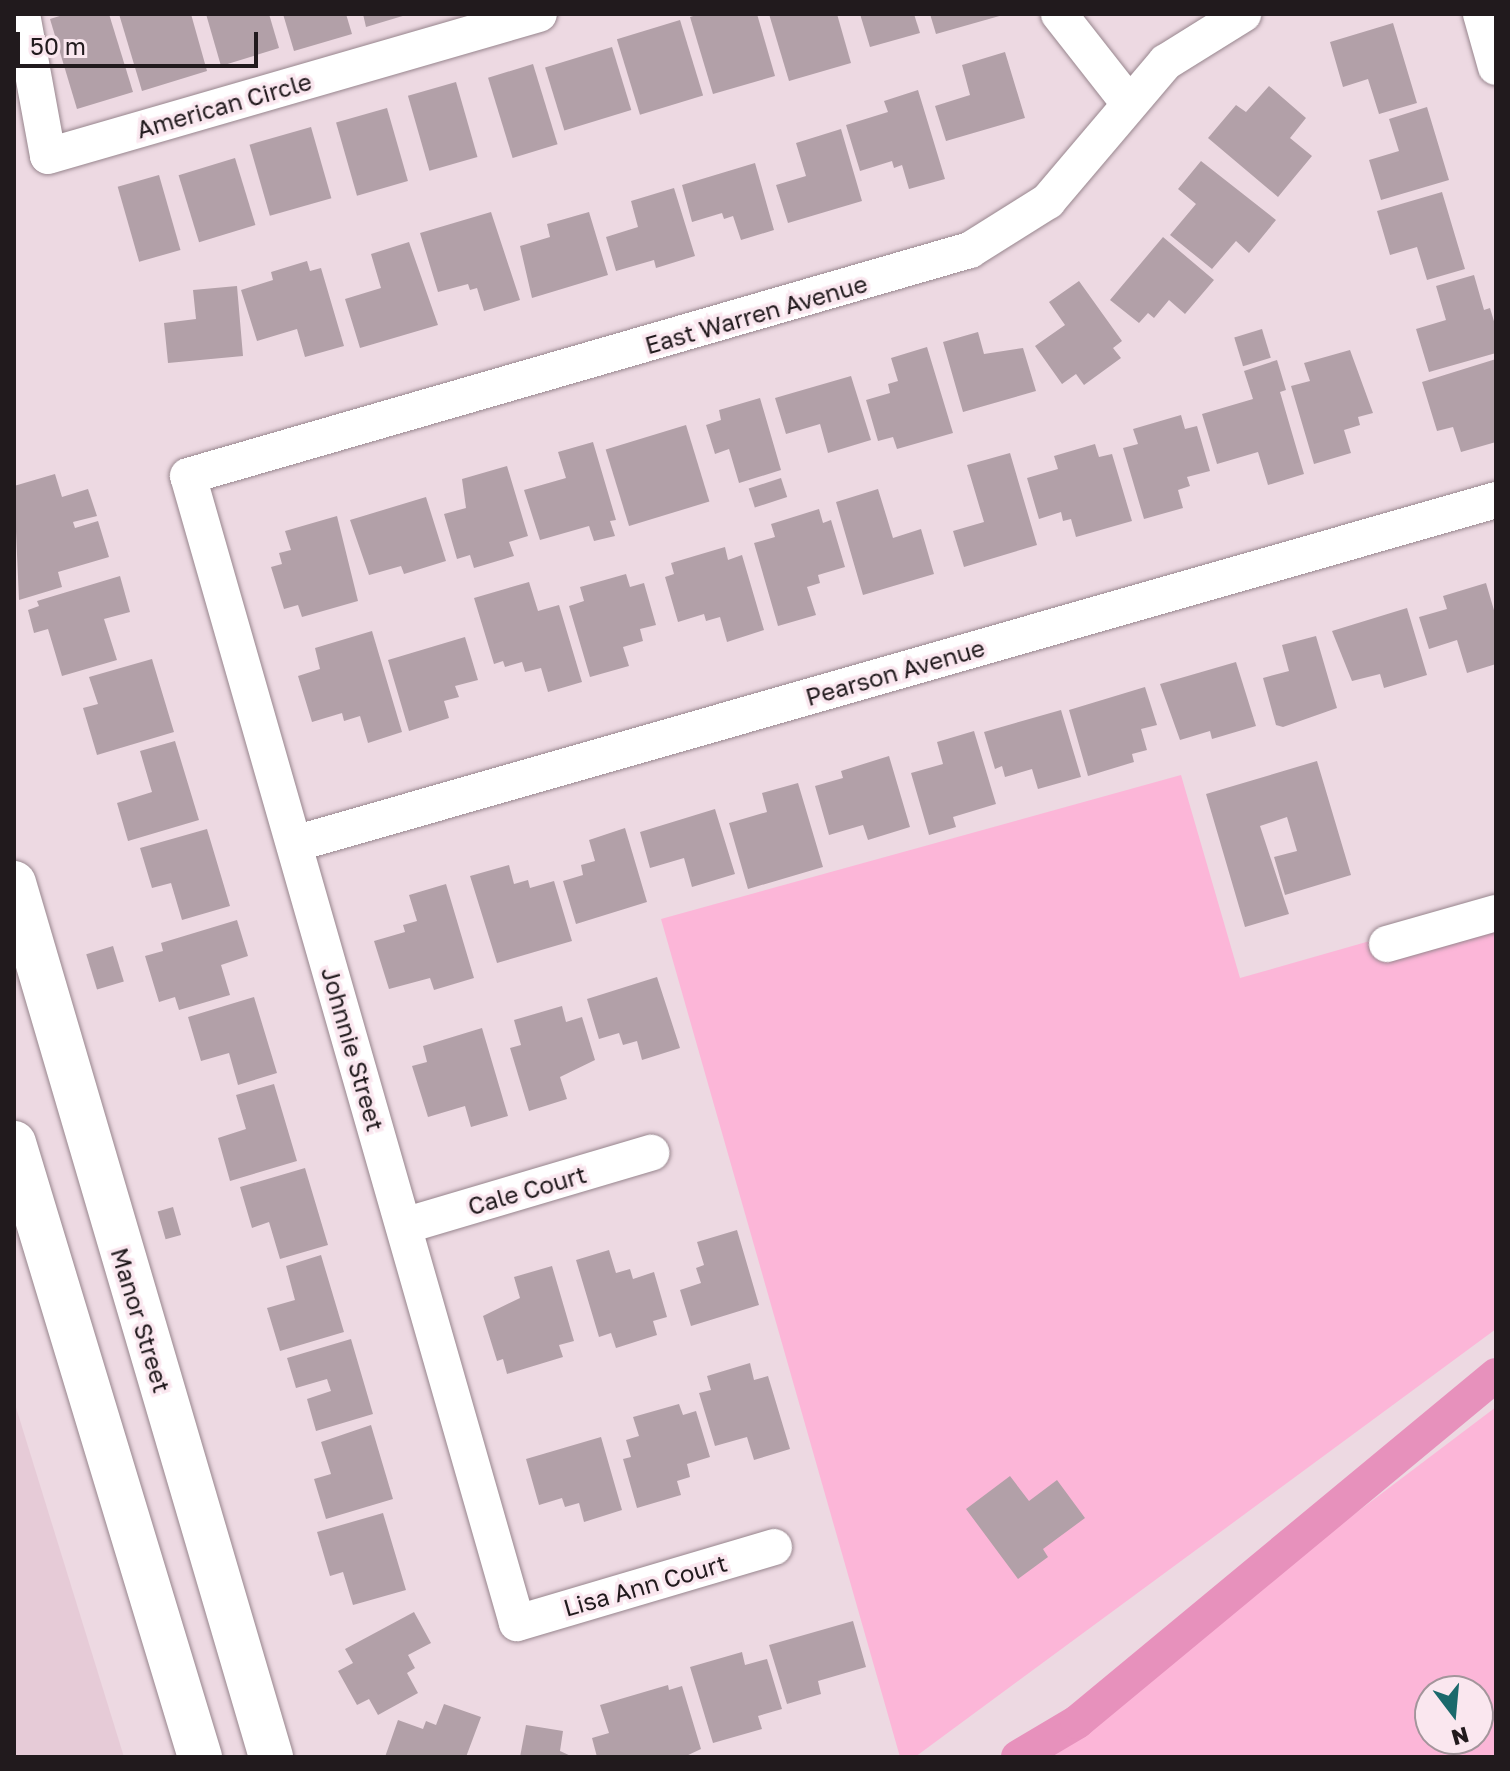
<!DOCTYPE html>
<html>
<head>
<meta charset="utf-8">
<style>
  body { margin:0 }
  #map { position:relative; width:1510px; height:1771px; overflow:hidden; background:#edd9e2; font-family:"Golos Text",sans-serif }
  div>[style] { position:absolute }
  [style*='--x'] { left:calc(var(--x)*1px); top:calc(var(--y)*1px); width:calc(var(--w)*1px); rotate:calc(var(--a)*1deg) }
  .built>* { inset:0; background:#e6cbd7 }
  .green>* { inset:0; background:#fcb6d8 }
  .canal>* { height:34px; margin:-17px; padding:0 17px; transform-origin:17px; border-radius:17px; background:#e791bc }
  .building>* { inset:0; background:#b2a0a8; transform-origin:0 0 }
  .roads { filter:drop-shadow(0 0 2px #98868e) drop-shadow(0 0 2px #98868e) }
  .minor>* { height:36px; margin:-18px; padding:0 18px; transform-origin:18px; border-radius:18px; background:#fff }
  .primary>* { height:44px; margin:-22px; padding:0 22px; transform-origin:22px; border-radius:22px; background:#fff }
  span { translate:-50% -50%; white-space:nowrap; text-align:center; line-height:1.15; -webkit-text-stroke:7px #fae7ef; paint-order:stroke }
  .street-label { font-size:24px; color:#211a1d }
  .frame { position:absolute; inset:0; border:16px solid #211a1d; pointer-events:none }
  .north { position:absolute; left:1414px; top:1675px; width:80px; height:80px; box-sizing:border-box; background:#fae7ef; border:2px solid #a3959b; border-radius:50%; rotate:164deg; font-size:22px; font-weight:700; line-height:32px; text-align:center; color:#211a1d }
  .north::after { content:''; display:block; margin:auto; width:28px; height:36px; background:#1b696c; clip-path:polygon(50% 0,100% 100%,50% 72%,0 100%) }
  .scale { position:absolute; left:16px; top:32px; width:242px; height:36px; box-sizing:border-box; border:4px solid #211a1d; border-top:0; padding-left:10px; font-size:24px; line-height:28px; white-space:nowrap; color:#211a1d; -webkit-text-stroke:6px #fae7ef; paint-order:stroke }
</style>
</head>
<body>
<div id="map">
  <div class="built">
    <i style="clip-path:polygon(14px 1401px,124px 1757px,14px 1757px)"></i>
  </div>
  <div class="green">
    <i style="clip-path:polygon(1181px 775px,1240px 978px,1496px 905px,1496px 1329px,915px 1757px,900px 1757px,661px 919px)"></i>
    <i style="clip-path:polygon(evenodd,1496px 1407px,1496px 1757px,1033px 1757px,1496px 1407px,1430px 1691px,1478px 1691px,1478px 1739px,1430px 1739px,1430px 1691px)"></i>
  </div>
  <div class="canal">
    <i style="--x:1018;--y:1757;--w:69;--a:-30.7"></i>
    <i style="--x:1077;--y:1722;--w:544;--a:-39.63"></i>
  </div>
  <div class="building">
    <i style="clip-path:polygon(66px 14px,109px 14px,133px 92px,77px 109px,50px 19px)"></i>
    <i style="clip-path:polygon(119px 14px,191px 14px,207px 71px,142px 91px)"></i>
    <i style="clip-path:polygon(206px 14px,269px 14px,279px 48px,221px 66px)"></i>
    <i style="clip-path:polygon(283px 14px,346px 14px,352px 34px,294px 51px)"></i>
    <i style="clip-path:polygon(363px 14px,406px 14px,406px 15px,366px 27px)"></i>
    <i style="clip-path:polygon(700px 14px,757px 14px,775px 76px,713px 94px,690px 17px)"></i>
    <i style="clip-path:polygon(769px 14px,837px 14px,851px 63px,789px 81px)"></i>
    <i style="clip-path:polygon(860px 14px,914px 14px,920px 33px,870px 47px)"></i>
    <i style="clip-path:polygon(930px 14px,1003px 14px,1003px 15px,936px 34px)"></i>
    <i style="left:680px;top:20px;width:79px;height:66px;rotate:73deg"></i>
    <i style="clip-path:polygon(1393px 23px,1417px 103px,1379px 114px,1368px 79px,1343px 87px,1330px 42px)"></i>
    <i style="left:612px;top:47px;width:66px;height:70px;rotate:73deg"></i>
    <i style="clip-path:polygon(1005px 52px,1025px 118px,946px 141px,935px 106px,970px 95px,962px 65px)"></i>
    <i style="left:533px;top:64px;width:84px;height:47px;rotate:73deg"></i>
    <i style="left:456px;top:82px;width:78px;height:50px;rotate:74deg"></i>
    <i style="clip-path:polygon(1269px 86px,1306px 118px,1290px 138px,1312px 156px,1278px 197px,1208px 138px,1236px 105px,1246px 112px)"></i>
    <i style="clip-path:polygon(918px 90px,945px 179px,909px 189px,902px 165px,894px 168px,892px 161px,860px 171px,846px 125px,888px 112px,884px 101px)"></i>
    <i style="clip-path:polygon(1427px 107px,1449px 180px,1381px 200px,1369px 160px,1399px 151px,1389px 119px)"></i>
    <i style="left:387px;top:108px;width:76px;height:53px;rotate:74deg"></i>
    <i style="left:311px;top:127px;width:74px;height:64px;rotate:74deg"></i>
    <i style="clip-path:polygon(841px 129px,862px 201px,788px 223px,776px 185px,806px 176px,796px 143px)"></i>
    <i style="left:235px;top:158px;width:70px;height:59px;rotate:73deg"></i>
    <i style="clip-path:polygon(1201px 161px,1276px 220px,1249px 253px,1236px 241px,1212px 269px,1170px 235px,1196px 204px,1178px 189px)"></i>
    <i style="clip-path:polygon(755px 163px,774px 230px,741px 240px,733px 216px,724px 219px,722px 213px,692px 222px,682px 185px)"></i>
    <i style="left:159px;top:175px;width:78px;height:43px;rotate:74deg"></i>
    <i style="clip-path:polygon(674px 188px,695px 256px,656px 268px,654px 260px,616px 271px,606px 237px,638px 227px,631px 201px)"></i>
    <i style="clip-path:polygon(1442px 192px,1465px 269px,1427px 280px,1417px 247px,1390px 255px,1377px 211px)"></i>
    <i style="clip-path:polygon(491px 212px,520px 300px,484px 311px,477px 288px,470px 290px,468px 284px,438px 292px,420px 233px)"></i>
    <i style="clip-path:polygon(589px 212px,608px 275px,532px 298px,520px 246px,550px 237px,547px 224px)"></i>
    <i style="clip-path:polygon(1163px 237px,1214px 280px,1185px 314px,1169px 300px,1154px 318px,1148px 313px,1139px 323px,1110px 300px)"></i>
    <i style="clip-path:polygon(409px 242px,438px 325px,360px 348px,345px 299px,381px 288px,371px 254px)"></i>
    <i style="clip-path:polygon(307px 261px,310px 271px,321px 268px,344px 346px,305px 357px,297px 329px,257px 341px,241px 290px,273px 280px,271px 272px)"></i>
    <i style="clip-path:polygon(1474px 275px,1484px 310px,1490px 308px,1496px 328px,1496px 353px,1429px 372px,1416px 329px,1446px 320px,1436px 286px)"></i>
    <i style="clip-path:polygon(1079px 281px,1122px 341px,1113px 348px,1121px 358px,1084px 385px,1076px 374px,1062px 384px,1035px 346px,1065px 325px,1049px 302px)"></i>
    <i style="clip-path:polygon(237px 286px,243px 356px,168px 363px,164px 323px,196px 319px,193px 290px)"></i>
    <i style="left:1262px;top:329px;width:30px;height:29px;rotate:73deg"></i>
    <i style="clip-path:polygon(978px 332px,984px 354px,1023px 348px,1036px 391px,963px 412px,943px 342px)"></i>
    <i style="clip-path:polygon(927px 347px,953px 433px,897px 449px,893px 437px,878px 441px,866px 400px,890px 393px,888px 384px,898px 381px,891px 358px)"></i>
    <i style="clip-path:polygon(1350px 350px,1373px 413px,1358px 417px,1360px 425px,1344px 430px,1351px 453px,1314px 464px,1291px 386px,1310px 381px,1304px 363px)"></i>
    <i style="clip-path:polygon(1496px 359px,1496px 442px,1461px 452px,1453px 427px,1437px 431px,1422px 382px)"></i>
    <i style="clip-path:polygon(1277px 360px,1286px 390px,1280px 392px,1304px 474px,1268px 485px,1258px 452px,1217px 464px,1202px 414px,1253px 399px,1244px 371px)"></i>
    <i style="clip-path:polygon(851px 376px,871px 440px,828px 453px,820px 424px,786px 434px,775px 398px)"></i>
    <i style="clip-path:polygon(760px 398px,781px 470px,739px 483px,729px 449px,715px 454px,706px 425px,721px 420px,719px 410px)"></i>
    <i style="clip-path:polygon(1181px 415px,1185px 429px,1197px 426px,1210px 471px,1187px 477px,1190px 486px,1178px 490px,1183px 508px,1144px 519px,1123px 448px,1138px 444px,1133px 429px)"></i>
    <i style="left:686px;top:425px;width:80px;height:84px;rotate:73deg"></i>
    <i style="clip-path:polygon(593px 442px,616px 520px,610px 521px,615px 536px,594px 541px,589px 526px,540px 540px,524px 490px,566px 478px,558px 452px)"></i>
    <i style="clip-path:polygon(1095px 444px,1099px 457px,1112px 454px,1132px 521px,1076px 537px,1071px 519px,1063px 521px,1061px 512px,1039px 519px,1027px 478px,1058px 469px,1054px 456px)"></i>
    <i style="clip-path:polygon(1010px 453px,1037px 545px,964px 567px,953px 531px,984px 522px,967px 465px)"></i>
    <i style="clip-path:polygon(507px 466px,528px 536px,509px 542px,514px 556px,474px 568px,470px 555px,457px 559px,444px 514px,466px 508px,462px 479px)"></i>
    <i style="clip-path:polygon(55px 474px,62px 497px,88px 489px,97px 516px,73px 522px,75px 528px,98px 521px,109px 557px,58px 572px,62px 587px,19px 600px,14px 486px)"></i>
    <i style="left:781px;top:478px;width:20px;height:34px;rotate:72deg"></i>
    <i style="clip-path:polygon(878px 489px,893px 538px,921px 529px,934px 574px,863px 595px,836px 502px)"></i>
    <i style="clip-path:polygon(426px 497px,446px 561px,404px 574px,401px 566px,369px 575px,350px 520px)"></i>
    <i style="clip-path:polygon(819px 509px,823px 523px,831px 520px,845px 567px,818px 575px,820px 583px,807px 587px,816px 615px,778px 626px,754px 543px,775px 537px,771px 524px)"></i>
    <i style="clip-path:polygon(337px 516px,358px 601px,302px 617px,298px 605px,284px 609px,271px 567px,282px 564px,279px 553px,291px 550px,285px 531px)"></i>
    <i style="clip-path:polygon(725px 547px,728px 560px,742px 555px,764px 630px,727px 642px,720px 617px,706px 621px,704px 614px,678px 622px,665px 577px,674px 574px,671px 563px)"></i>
    <i style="clip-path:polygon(626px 574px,630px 587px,644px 583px,656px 625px,640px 629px,643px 641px,623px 647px,629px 666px,590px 677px,569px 606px,584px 601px,580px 587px)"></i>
    <i style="clip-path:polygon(120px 576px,130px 612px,104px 619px,117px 660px,62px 676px,48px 629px,34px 633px,28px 610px,39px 606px,37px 601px)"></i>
    <i style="clip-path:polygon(529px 582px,538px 611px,559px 605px,582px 682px,548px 692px,541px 668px,525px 672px,522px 662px,505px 667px,503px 661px,494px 664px,474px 598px)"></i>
    <i style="clip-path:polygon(1486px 583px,1496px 617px,1496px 664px,1467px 673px,1457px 640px,1429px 649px,1419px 617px,1447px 609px,1443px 596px)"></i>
    <i style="clip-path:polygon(1407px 608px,1427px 675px,1384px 688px,1380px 674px,1352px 681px,1332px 631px)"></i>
    <i style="clip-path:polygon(372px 631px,402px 732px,368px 743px,360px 716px,344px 721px,342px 713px,312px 722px,298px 676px,320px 669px,315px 648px)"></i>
    <i style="clip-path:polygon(1316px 636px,1337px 708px,1283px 727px,1276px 725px,1263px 678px,1289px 671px,1282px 645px)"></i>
    <i style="clip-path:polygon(465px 637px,478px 680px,455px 686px,459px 697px,444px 701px,449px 718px,409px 731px,388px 660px)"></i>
    <i style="clip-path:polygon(152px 659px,174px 732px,97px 755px,83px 708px,98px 704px,89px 677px)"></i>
    <i style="clip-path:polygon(1236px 662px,1256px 726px,1212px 739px,1210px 731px,1180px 740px,1160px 684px)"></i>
    <i style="clip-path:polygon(1145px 687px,1157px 725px,1141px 729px,1147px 750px,1132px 754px,1134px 762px,1088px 776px,1069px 710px)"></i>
    <i style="clip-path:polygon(1061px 710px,1081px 777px,1038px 789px,1032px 769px,1005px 777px,1002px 766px,995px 769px,984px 732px)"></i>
    <i style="clip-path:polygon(974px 731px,996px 804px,953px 817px,956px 827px,929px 835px,911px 773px,943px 764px,937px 742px)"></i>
    <i style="clip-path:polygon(175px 741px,199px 820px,128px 841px,117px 803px,152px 792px,140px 751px)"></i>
    <i style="clip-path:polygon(889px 756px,910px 827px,868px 840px,863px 825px,829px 835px,815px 786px,843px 778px,841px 771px)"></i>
    <i style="clip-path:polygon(1317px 761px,1351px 875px,1285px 895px,1274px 857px,1297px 851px,1287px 817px,1260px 826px,1289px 914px,1245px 927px,1206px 794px)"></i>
    <i style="clip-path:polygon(798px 783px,823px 867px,748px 889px,729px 823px,767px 812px,762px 793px)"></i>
    <i style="clip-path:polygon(715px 809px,735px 874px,692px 887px,684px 858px,650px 868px,640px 832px)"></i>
    <i style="clip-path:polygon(625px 828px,647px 902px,576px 924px,563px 881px,583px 875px,581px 865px,595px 861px,589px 840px)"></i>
    <i style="clip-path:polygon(207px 829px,230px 906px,182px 920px,171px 883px,152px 888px,140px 848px)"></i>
    <i style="clip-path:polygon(509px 865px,514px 884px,528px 880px,530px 888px,554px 881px,572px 941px,497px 963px,470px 876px)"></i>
    <i style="clip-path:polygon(446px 884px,474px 978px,434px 990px,430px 978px,389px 989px,374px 941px,405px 932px,403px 925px,417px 921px,409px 895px)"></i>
    <i style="clip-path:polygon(237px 920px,248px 956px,221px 965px,230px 995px,179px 1010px,175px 997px,159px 1002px,145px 956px,163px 951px,161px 943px)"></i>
    <i style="left:113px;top:946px;width:37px;height:28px;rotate:73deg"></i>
    <i style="clip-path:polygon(657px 977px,680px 1048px,642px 1060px,637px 1041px,623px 1045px,619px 1033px,599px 1039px,587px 999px)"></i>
    <i style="clip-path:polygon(254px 997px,277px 1073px,238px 1085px,229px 1053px,201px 1061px,188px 1017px)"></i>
    <i style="clip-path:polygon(562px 1006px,566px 1022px,582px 1017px,595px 1060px,560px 1077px,567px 1099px,529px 1111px,510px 1048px,521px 1045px,514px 1020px)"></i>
    <i style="clip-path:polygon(482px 1028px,508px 1116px,471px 1127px,465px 1106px,428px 1117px,412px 1066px,427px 1062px,423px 1046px)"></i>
    <i style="clip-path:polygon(274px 1084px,297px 1161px,230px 1181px,218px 1138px,246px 1129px,236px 1095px)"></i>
    <i style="clip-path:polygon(305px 1168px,328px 1245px,280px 1259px,269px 1222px,252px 1228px,240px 1187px)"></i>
    <i style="left:173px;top:1207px;width:29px;height:16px;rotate:74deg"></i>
    <i style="clip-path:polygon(737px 1230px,759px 1305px,691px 1326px,680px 1290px,701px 1283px,696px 1268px,704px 1265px,697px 1242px)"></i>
    <i style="clip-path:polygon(609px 1250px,616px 1273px,630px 1269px,633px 1279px,654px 1272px,667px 1317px,653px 1321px,657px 1335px,616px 1348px,611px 1333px,599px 1337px,576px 1260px)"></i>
    <i style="clip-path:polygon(321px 1255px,344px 1332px,280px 1351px,267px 1308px,295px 1300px,286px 1266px)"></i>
    <i style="clip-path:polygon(552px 1266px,574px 1341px,559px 1345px,563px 1357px,507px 1374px,503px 1359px,497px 1361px,483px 1316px,520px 1298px,514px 1277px)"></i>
    <i style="clip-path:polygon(351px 1339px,373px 1414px,316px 1431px,307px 1399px,331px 1391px,327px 1379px,296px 1388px,287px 1358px)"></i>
    <i style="clip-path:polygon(750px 1363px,754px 1380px,768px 1376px,790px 1449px,754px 1460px,747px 1437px,715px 1446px,699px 1393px,711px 1390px,707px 1376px)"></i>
    <i style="clip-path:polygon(679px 1404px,683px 1415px,696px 1411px,710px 1457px,687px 1464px,690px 1477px,677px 1481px,681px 1495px,637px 1508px,623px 1459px,631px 1457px,626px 1440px,639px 1436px,633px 1417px)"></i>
    <i style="clip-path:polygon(371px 1425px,393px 1499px,326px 1519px,314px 1479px,331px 1474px,321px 1442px)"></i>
    <i style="clip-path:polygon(601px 1437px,622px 1510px,584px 1522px,579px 1503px,565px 1507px,562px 1498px,539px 1505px,526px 1459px)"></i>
    <i style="clip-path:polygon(1010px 1476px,1029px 1501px,1057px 1480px,1085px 1518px,1043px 1549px,1048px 1557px,1018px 1579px,966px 1509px)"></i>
    <i style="clip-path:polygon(383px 1513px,406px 1590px,353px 1605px,343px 1572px,330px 1576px,317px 1532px)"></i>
    <i style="clip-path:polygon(414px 1612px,431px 1643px,408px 1655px,415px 1668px,407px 1673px,418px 1693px,378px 1715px,369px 1699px,357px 1705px,338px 1671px,353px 1663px,345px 1649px)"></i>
    <i style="clip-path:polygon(853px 1621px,866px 1667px,818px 1681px,821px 1694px,787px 1704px,769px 1645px)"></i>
    <i style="clip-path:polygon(742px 1652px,745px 1665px,767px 1659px,782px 1709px,758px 1716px,762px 1729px,713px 1743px,690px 1667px)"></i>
    <i style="clip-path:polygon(668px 1685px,669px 1690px,682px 1686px,701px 1749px,684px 1757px,597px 1757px,592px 1738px,609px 1733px,600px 1705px)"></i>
    <i style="clip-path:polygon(444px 1704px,481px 1717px,466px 1757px,385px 1757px,398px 1720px,423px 1729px,426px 1721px,436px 1725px)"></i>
    <i style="clip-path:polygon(526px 1725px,563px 1731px,560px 1751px,573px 1757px,520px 1757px)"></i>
  </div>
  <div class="roads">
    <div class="minor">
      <i style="--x:22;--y:14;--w:144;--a:79.6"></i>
      <i style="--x:48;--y:156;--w:511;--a:-16.13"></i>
      <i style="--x:1059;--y:14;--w:112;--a:51.9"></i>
      <i style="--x:1481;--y:14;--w:55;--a:74.2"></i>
      <i style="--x:294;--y:844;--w:1250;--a:-15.97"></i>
      <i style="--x:1387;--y:944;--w:113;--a:-15.9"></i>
      <i style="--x:404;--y:1226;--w:258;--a:-16.5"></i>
      <i style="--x:774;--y:1547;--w:268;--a:163.5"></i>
      <i style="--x:517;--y:1623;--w:1193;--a:-106"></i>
      <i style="--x:188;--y:476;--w:814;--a:-16.12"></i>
      <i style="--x:970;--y:250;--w:92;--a:-32.1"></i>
      <i style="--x:1048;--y:201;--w:182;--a:-49.7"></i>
      <i style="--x:1166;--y:62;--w:91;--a:-31.9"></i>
    </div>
    <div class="primary">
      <i style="--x:14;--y:883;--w:911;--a:73.61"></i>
      <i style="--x:14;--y:1143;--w:642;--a:73.15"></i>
    </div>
  </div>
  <div class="street-label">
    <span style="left:224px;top:105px;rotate:-16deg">American Circle</span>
    <span style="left:756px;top:314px;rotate:-16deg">East Warren Avenue</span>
    <span style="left:895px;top:672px;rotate:-16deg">Pearson Avenue</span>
    <span style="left:353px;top:1049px;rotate:74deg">Johnnie Street</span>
    <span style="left:527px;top:1190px;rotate:-16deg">Cale Court</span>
    <span style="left:141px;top:1320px;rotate:73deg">Manor Street</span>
    <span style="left:645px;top:1585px;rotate:-16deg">Lisa Ann Court</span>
  </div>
  <div class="frame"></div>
  <div class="north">N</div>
  <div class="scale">50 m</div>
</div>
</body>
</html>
